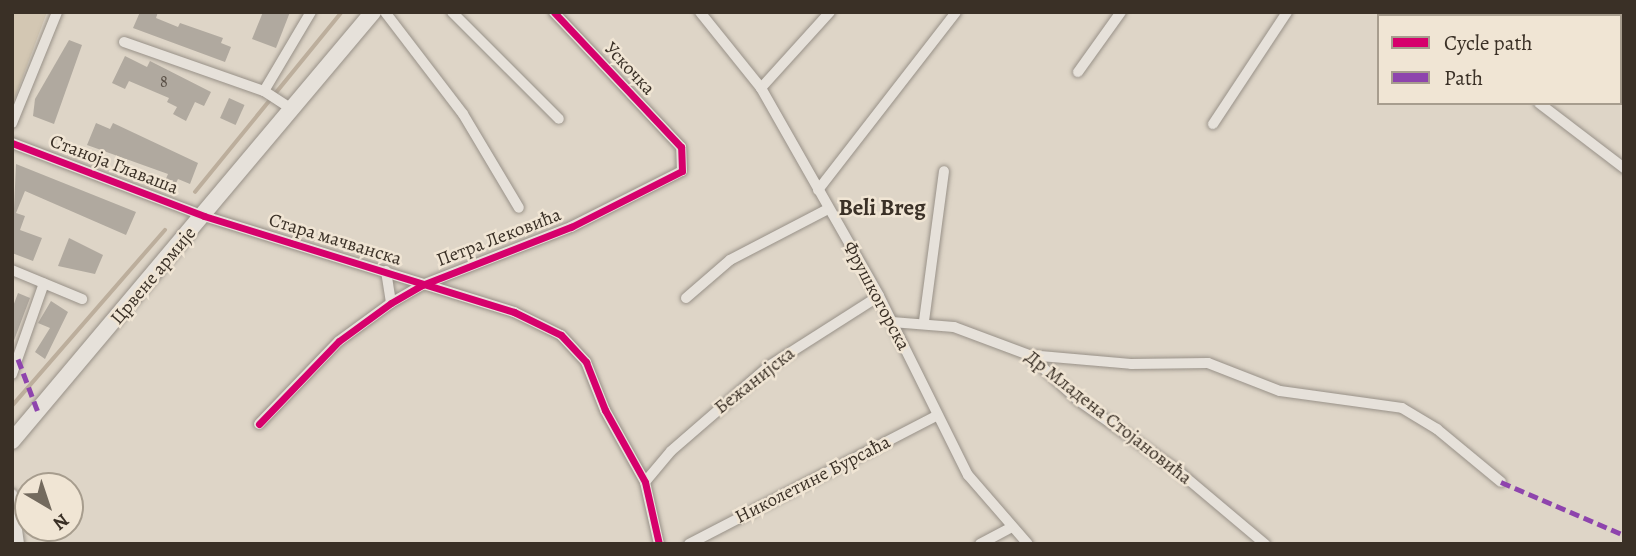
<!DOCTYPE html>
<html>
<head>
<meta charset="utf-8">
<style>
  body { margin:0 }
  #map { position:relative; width:1636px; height:556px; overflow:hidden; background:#ded5c7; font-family:Alegreya,serif }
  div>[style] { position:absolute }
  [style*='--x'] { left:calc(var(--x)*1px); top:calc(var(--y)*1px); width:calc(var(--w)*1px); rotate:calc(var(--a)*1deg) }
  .green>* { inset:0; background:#d3c7b3 }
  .stream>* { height:3.5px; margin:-1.75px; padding:0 1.75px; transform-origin:1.75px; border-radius:1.75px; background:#bcae9c }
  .building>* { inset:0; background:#b0a99f; transform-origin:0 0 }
  .roads { filter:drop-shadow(0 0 2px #989188) drop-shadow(0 0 2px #989188) }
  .street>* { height:10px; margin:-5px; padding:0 5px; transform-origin:5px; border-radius:5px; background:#e6e1da }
  .secondary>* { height:16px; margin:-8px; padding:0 8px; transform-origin:8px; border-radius:8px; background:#e6e1da }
  .quiet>* { height:5px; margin-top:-2.5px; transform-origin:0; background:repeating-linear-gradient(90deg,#8e44ad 0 10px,transparent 0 15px) }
  .cycleway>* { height:7px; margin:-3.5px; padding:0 3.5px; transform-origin:3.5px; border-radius:3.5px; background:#d6006c }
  span { translate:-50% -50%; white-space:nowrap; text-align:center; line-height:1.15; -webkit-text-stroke:5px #f0e5d4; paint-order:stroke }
  .number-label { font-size:16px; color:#584e44 }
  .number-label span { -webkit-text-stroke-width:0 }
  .street-label { font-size:19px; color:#3a3026 }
  .quarter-label { font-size:23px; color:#3a3026; font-weight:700 }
  .frame { position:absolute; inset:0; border:14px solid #3a3026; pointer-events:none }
  .legend { position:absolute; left:1377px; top:14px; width:245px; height:91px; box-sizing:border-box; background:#f0e5d4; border:2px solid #a79d8e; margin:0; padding:9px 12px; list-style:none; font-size:21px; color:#3a3026 }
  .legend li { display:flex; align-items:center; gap:14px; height:35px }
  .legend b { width:35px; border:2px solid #a79d8e }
  .north { position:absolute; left:14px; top:472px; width:70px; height:70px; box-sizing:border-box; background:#f0e5d4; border:2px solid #a79d8e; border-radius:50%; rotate:141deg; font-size:19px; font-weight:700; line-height:28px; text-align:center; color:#3a3026 }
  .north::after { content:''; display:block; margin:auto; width:24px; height:32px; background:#736a5e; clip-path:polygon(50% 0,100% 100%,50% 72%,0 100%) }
</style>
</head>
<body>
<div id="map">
  <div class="green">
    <i style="clip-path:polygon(12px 12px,47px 12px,12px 106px)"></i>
  </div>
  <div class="stream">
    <i style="--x:195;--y:192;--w:232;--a:-50.8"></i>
    <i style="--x:12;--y:406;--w:233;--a:-49"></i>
  </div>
  <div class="building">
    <i style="clip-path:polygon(140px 12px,158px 12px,156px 18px,178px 27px,180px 23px,223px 38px,221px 43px,231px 47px,225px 62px,133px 28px)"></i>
    <i style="clip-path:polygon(263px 12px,290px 12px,276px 48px,252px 39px)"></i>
    <i style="clip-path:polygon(69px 40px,82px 45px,54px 124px,33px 116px,35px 99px)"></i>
    <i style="clip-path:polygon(125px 56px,147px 67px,150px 61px,211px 92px,204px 106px,195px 102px,186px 121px,173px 114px,177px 107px,167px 102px,169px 98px,129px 81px,125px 89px,112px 83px)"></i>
    <i style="left:229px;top:98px;width:17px;height:22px;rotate:24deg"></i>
    <i style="clip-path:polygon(96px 123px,110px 129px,113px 123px,198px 163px,190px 184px,178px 179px,175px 185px,165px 181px,168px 174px,87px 145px)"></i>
    <i style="clip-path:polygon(16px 164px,136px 212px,126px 235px,25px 191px,16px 213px,25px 216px,20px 230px,42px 238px,33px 261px,12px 253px)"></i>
    <i style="clip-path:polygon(69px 238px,103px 255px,95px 274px,58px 266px)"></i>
    <i style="clip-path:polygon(18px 293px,30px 298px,13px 343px,12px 309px)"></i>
    <i style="clip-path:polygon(51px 301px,68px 312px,45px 359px,35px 352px,50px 328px,38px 323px)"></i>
  </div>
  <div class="roads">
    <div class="street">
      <i style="--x:385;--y:12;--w:128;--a:52.6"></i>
      <i style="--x:463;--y:114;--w:109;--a:59.2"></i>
      <i style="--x:452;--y:12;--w:151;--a:45"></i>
      <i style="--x:700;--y:12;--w:97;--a:51.2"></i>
      <i style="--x:761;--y:88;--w:239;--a:60.4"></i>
      <i style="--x:879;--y:296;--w:200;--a:63.6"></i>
      <i style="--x:968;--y:475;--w:91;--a:49"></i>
      <i style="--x:1420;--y:12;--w:6;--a:45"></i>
      <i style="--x:124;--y:42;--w:148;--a:19.3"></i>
      <i style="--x:264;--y:91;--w:33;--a:33"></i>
      <i style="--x:1078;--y:72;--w:74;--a:-54.4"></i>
      <i style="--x:761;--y:88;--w:103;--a:-47.8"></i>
      <i style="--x:264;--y:91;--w:92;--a:-59.3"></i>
      <i style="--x:1539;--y:103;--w:107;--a:37.4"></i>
      <i style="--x:12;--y:123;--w:120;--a:-67.9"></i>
      <i style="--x:1213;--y:124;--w:134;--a:-56.5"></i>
      <i style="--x:12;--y:143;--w:205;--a:20.8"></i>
      <i style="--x:204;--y:216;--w:325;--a:17.2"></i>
      <i style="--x:514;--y:312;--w:52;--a:26.1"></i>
      <i style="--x:561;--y:335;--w:37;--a:47"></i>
      <i style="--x:586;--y:362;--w:52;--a:68.4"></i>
      <i style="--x:605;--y:410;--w:82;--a:60.9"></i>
      <i style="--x:645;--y:482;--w:64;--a:77.3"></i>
      <i style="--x:818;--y:190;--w:225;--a:-52.2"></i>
      <i style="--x:12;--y:270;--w:76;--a:22.5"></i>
      <i style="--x:386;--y:271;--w:32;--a:81"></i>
      <i style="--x:686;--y:298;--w:58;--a:-40.8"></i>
      <i style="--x:730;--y:260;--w:110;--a:-27.5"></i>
      <i style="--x:924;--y:321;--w:151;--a:-82.4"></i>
      <i style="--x:892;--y:322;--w:62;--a:4.6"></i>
      <i style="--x:954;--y:327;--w:80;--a:20.5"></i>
      <i style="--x:1029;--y:355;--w:68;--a:42.6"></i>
      <i style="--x:1079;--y:401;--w:120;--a:35.1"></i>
      <i style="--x:1177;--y:470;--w:115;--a:40.1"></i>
      <i style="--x:1029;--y:355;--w:102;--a:5"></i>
      <i style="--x:1131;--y:364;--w:77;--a:-0.7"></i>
      <i style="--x:1208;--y:363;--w:77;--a:21.3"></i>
      <i style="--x:1280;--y:391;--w:123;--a:7.9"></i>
      <i style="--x:1402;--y:408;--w:41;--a:31"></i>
      <i style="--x:1437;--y:429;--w:83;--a:39.6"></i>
      <i style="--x:12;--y:374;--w:96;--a:-70.6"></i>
      <i style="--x:259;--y:424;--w:115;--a:-46.1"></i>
      <i style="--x:339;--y:341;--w:64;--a:-36.2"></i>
      <i style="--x:391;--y:303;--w:36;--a:-30"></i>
      <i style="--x:422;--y:285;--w:160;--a:-21.3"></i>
      <i style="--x:571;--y:227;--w:124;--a:-26.8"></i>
      <i style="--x:682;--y:171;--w:24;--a:-92"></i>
      <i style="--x:681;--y:147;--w:185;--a:-133.3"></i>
      <i style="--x:645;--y:482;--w:40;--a:-50"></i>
      <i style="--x:671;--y:451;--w:130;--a:-40.9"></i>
      <i style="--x:769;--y:366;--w:130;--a:-32.5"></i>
      <i style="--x:12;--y:494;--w:50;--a:82"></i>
      <i style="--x:689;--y:544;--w:278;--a:-27.4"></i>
      <i style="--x:980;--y:544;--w:36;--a:-28"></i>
    </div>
    <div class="secondary">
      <i style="--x:12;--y:441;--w:561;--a:-49.92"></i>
    </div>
  </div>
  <div class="quiet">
    <i style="--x:18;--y:359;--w:57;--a:69.3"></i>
    <i style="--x:1501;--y:482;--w:134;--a:23.3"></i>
  </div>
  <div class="cycleway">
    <i style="--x:12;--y:143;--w:205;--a:20.8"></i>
    <i style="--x:204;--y:216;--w:325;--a:17.2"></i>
    <i style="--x:514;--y:312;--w:52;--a:26.1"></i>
    <i style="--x:561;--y:335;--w:37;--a:47"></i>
    <i style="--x:586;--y:362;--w:52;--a:68.4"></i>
    <i style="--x:605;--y:410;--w:82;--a:60.9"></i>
    <i style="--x:645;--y:482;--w:64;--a:77.3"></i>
    <i style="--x:259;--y:424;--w:115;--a:-46.1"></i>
    <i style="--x:339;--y:341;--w:64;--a:-36.2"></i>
    <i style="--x:391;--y:303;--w:36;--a:-30"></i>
    <i style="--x:422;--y:285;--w:160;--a:-21.3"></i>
    <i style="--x:571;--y:227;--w:124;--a:-26.8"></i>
    <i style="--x:682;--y:171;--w:24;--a:-92"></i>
    <i style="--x:681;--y:147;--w:185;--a:-133.3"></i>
  </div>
  <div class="number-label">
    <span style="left:164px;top:82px">8</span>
  </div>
  <div class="street-label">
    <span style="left:629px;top:69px;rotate:47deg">Ускочка</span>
    <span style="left:114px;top:165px;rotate:21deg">Станоја Главаша</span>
    <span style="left:499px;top:238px;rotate:-21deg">Петра Лековића</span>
    <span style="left:335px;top:240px;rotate:17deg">Стара мачванска</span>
    <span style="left:154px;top:276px;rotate:-50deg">Црвене армије</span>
    <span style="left:876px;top:296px;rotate:62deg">Фрушкогорска</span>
    <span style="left:755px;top:381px;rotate:-38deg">Бежанијска</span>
    <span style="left:1108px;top:418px;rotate:38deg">Др Младена Стојановића</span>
    <span style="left:813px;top:480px;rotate:-27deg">Николетине Бурсаћа</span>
  </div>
  <div class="quarter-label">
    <span style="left:882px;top:208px">Beli Breg</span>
  </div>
  <div class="frame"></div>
  <ul class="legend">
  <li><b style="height:9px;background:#d6006c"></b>Cycle path</li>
  <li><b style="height:9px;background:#8e44ad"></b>Path</li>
  </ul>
  <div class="north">N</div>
</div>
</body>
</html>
